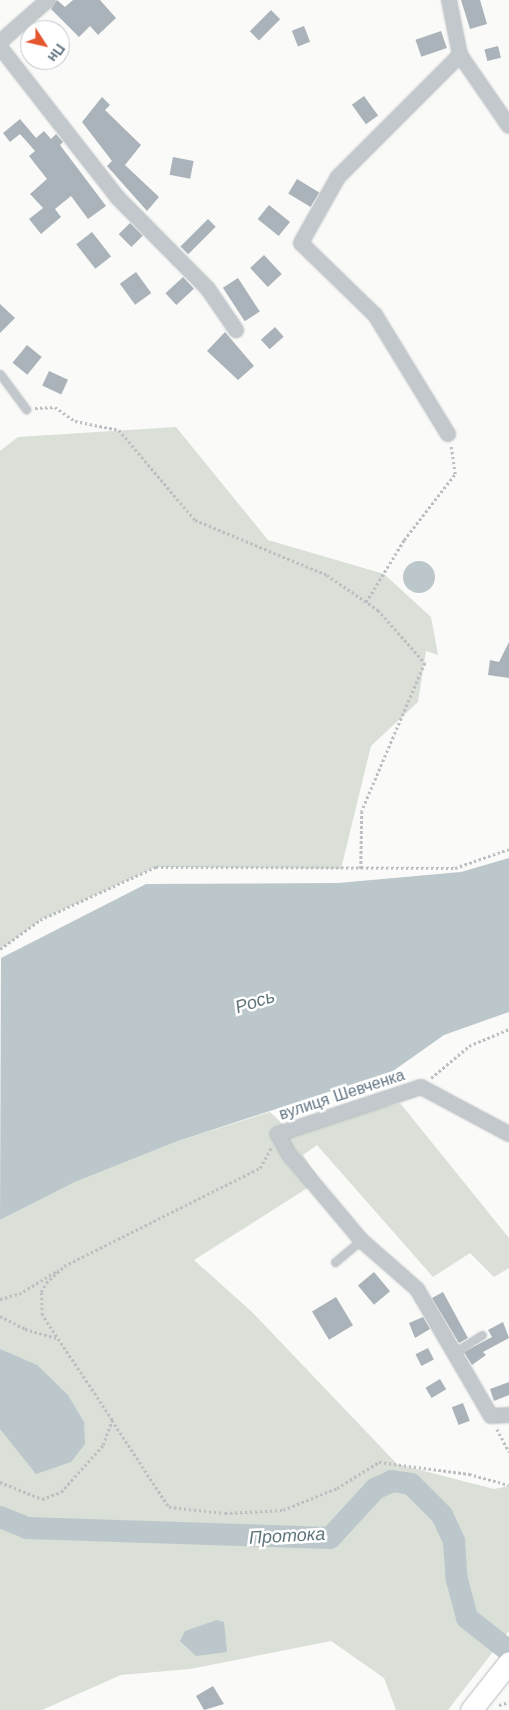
<!DOCTYPE html>
<html>
<head>
<meta charset="utf-8">
<style>
  body { margin:0 }
  #map { position:relative; width:509px; height:1710px; overflow:hidden; background:#fafaf8; font-family:"Work Sans",sans-serif }
  div>[style] { position:absolute }
  [style*='--x'] { left:calc(var(--x)*1px); top:calc(var(--y)*1px); width:calc(var(--w)*1px); rotate:calc(var(--a)*1deg) }
  .green>* { inset:0; background:#dadfd7 }
  .water>* { inset:0; background:#bbc7cb }
  .round { border-radius:50% }
  .river>* { height:22px; margin:-11px; padding:0 11px; transform-origin:11px; border-radius:11px; background:#bbc7cb }
  .building>* { inset:0; background:#aab3b9; transform-origin:0 0 }
  .path>* { height:2.5px; margin-top:-1.25px; transform-origin:0; background:repeating-linear-gradient(90deg,#bbbfc2 0 2.5px,transparent 0 5px) }
  .roads { filter:drop-shadow(0 0 1px #b5babe) drop-shadow(0 0 1px #b5babe) }
  .service>* { height:7px; margin:-3.5px; padding:0 3.5px; transform-origin:3.5px; border-radius:3.5px; background:#c3c8cc }
  .minor>* { height:14px; margin:-7px; padding:0 7px; transform-origin:7px; border-radius:7px; background:#c3c8cc }
  .primary>* { height:21px; margin:-10.5px; padding:0 10.5px; transform-origin:10.5px; border-radius:10.5px; background:#fff }
  span { translate:-50% -50%; white-space:nowrap; text-align:center; line-height:1.15; -webkit-text-stroke:5px #fff; paint-order:stroke }
  .street-label { font-size:16px; color:#657683 }
  .water-label { font-size:18px; color:#60757c; font-style:italic }
  .north { position:absolute; left:20px; top:20px; width:50px; height:50px; box-sizing:border-box; background:#fff; border:1px solid #c1c8cd; border-radius:50%; rotate:125deg; font-size:14px; font-weight:700; line-height:20px; text-align:center; color:#657683 }
  .north::after { content:''; display:block; margin:auto; width:18px; height:22px; background:#e4572e; clip-path:polygon(50% 0,100% 100%,50% 72%,0 100%) }
</style>
</head>
<body>
<div id="map">
  <div class="green">
    <i style="clip-path:polygon(176px 427px,268px 540px,384px 574px,431px 617px,438px 655px,426px 651px,418px 702px,371px 746px,341px 869px,156px 867px,40px 920px,0 949px,0 451px,18px 437px)"></i>
    <i style="clip-path:polygon(400px 1103px,509px 1238px,509px 1268px,494px 1277px,470px 1253px,433px 1277px,317px 1145px,303px 1155px,320px 1180px,194px 1260px,252px 1312px,397px 1464px,494px 1489px,509px 1486px,509px 1631px,448px 1710px,396px 1710px,384px 1678px,331px 1641px,190px 1669px,121px 1675px,42px 1710px,0 1710px,0 1220px,75px 1182px,178px 1141px,270px 1112px,292px 1133px)"></i>
  </div>
  <div class="water">
    <i class="round" style="left:403px;top:561px;width:32px;height:32px"></i>
    <i style="clip-path:polygon(509px 858px,509px 1012px,444px 1035px,393px 1071px,178px 1141px,75px 1182px,0 1220px,1px 958px,146px 884px,338px 883px,461px 872px)"></i>
    <i style="clip-path:polygon(0 1349px,37px 1365px,68px 1395px,84px 1422px,85px 1444px,71px 1462px,36px 1474px,0 1429px)"></i>
    <i style="clip-path:polygon(217px 1620px,224px 1622px,227px 1652px,196px 1656px,180px 1641px,185px 1631px)"></i>
  </div>
  <div class="river">
    <i style="--x:0;--y:1517;--w:29;--a:22"></i>
    <i style="--x:27;--y:1528;--w:303;--a:1.9"></i>
    <i style="--x:330;--y:1538;--w:67;--a:-47.4"></i>
    <i style="--x:375;--y:1489;--w:19;--a:-25"></i>
    <i style="--x:392;--y:1481;--w:19;--a:9"></i>
    <i style="--x:411;--y:1484;--w:44;--a:45"></i>
    <i style="--x:442;--y:1515;--w:29;--a:65"></i>
    <i style="--x:454;--y:1541;--w:39;--a:86"></i>
    <i style="--x:457;--y:1580;--w:39;--a:75"></i>
    <i style="--x:467;--y:1618;--w:53;--a:38.2"></i>
  </div>
  <div class="building">
    <i style="clip-path:polygon(57px 0,65px 7px,73px 0,100px 0,116px 18px,98px 35px,90px 26px,79px 37px,51px 9px)"></i>
    <i style="clip-path:polygon(461px 0,480px 0,487px 24px,470px 29px)"></i>
    <i style="left:271px;top:10px;width:13px;height:30px;rotate:45deg"></i>
    <i style="left:304px;top:26px;width:17px;height:13px;rotate:69deg"></i>
    <i style="left:441px;top:31px;width:18px;height:27px;rotate:71deg"></i>
    <i style="left:498px;top:46px;width:12px;height:14px;rotate:76deg"></i>
    <i style="left:364px;top:96px;width:24px;height:15px;rotate:54deg"></i>
    <i style="clip-path:polygon(102px 97px,110px 105px,105px 110px,141px 145px,125px 165px,159px 197px,147px 211px,107px 166px,112px 161px,82px 122px)"></i>
    <i style="clip-path:polygon(20px 119px,36px 138px,44px 131px,51px 139px,56px 134px,63px 142px,60px 145px,106px 206px,88px 219px,71px 196px,55px 209px,61px 217px,41px 234px,29px 219px,43px 208px,30px 194px,47px 179px,29px 156px,35px 151px,20px 134px,10px 142px,3px 133px)"></i>
    <i style="left:173px;top:157px;width:21px;height:18px;rotate:11deg"></i>
    <i style="left:297px;top:179px;width:26px;height:17px;rotate:31deg"></i>
    <i style="left:269px;top:205px;width:27px;height:18px;rotate:39deg"></i>
    <i style="left:208px;top:219px;width:11px;height:39px;rotate:45deg"></i>
    <i style="left:130px;top:223px;width:18px;height:16px;rotate:45deg"></i>
    <i style="left:92px;top:232px;width:31px;height:20px;rotate:52deg"></i>
    <i style="left:264px;top:255px;width:26px;height:19px;rotate:47deg"></i>
    <i style="left:136px;top:272px;width:26px;height:20px;rotate:54deg"></i>
    <i style="left:183px;top:277px;width:16px;height:24px;rotate:47deg"></i>
    <i style="left:238px;top:278px;width:40px;height:18px;rotate:57deg"></i>
    <i style="clip-path:polygon(0 304px,15px 318px,0 333px)"></i>
    <i style="left:275px;top:327px;width:13px;height:19px;rotate:48deg"></i>
    <i style="clip-path:polygon(225px 332px,254px 366px,238px 380px,207px 351px)"></i>
    <i style="left:27px;top:345px;width:19px;height:23px;rotate:39deg"></i>
    <i style="left:49px;top:371px;width:21px;height:16px;rotate:25deg"></i>
    <i style="clip-path:polygon(509px 642px,509px 678px,488px 675px,490px 660px,499px 662px)"></i>
    <i style="left:374px;top:1272px;width:25px;height:21px;rotate:50deg"></i>
    <i style="clip-path:polygon(443px 1292px,468px 1338px,459px 1343px,432px 1298px)"></i>
    <i style="left:336px;top:1297px;width:33px;height:28px;rotate:59deg"></i>
    <i style="clip-path:polygon(423px 1317px,430px 1329px,415px 1338px,409px 1323px)"></i>
    <i style="clip-path:polygon(503px 1322px,509px 1338px,483px 1352px,486px 1355px,472px 1365px,464px 1352px,492px 1337px,488px 1330px)"></i>
    <i style="left:428px;top:1348px;width:13px;height:14px;rotate:63deg"></i>
    <i style="left:440px;top:1379px;width:12px;height:17px;rotate:59deg"></i>
    <i style="clip-path:polygon(509px 1382px,509px 1395px,494px 1401px,490px 1389px)"></i>
    <i style="left:463px;top:1403px;width:19px;height:12px;rotate:69deg"></i>
    <i style="clip-path:polygon(213px 1686px,224px 1704px,204px 1710px,196px 1696px)"></i>
  </div>
  <div class="path">
    <i style="--x:35;--y:408;--w:20;--a:-3"></i>
    <i style="--x:55;--y:407;--w:24;--a:35"></i>
    <i style="--x:75;--y:421;--w:45;--a:11.6"></i>
    <i style="--x:119;--y:430;--w:118;--a:49.8"></i>
    <i style="--x:195;--y:520;--w:143;--a:22.6"></i>
    <i style="--x:327;--y:575;--w:62;--a:34.5"></i>
    <i style="--x:378;--y:610;--w:71;--a:48.4"></i>
    <i style="--x:425;--y:663;--w:161;--a:113.1"></i>
    <i style="--x:362;--y:811;--w:58;--a:91"></i>
    <i style="--x:366;--y:602;--w:73;--a:-58.5"></i>
    <i style="--x:404;--y:540;--w:83;--a:-52.3"></i>
    <i style="--x:455;--y:474;--w:29;--a:-98"></i>
    <i style="--x:0;--y:949;--w:49;--a:-35.9"></i>
    <i style="--x:40;--y:920;--w:128;--a:-24.6"></i>
    <i style="--x:156;--y:867;--w:299;--a:0.2"></i>
    <i style="--x:455;--y:868;--w:57;--a:-19.4"></i>
    <i style="--x:431;--y:1078;--w:50;--a:-40.1"></i>
    <i style="--x:469;--y:1046;--w:43;--a:-23"></i>
    <i style="--x:0;--y:1299;--w:20;--a:-15"></i>
    <i style="--x:19;--y:1294;--w:46;--a:-31.6"></i>
    <i style="--x:0;--y:1316;--w:28;--a:27"></i>
    <i style="--x:25;--y:1329;--w:33;--a:16"></i>
    <i style="--x:112;--y:1420;--w:104;--a:56.8"></i>
    <i style="--x:169;--y:1507;--w:56;--a:6.1"></i>
    <i style="--x:225;--y:1513;--w:58;--a:-3"></i>
    <i style="--x:283;--y:1510;--w:58;--a:-22.2"></i>
    <i style="--x:337;--y:1488;--w:49;--a:-31.8"></i>
    <i style="--x:379;--y:1462;--w:91;--a:7.6"></i>
    <i style="--x:469;--y:1474;--w:41;--a:15.4"></i>
    <i style="--x:497;--y:1429;--w:26;--a:62"></i>
    <i style="--x:0;--y:1482;--w:45;--a:22"></i>
    <i style="--x:42;--y:1499;--w:20;--a:-20"></i>
    <i style="--x:61;--y:1492;--w:63;--a:-48.2"></i>
    <i style="--x:103;--y:1445;--w:27;--a:-70"></i>
    <i style="--x:112;--y:1420;--w:126;--a:-123.7"></i>
    <i style="--x:42;--y:1315;--w:23;--a:-92"></i>
    <i style="--x:41;--y:1292;--w:10;--a:-61"></i>
    <i style="--x:46;--y:1283;--w:25;--a:-43"></i>
    <i style="--x:64;--y:1266;--w:219;--a:-26.6"></i>
    <i style="--x:260;--y:1168;--w:23;--a:-61"></i>
    <i style="--x:499;--y:1705;--w:10;--a:-17"></i>
  </div>
  <div class="roads">
    <div class="service">
      <i style="--x:0;--y:374;--w:44;--a:53.4"></i>
      <i style="--x:335;--y:1262;--w:34;--a:-40"></i>
      <i style="--x:453;--y:1353;--w:34;--a:-32"></i>
    </div>
    <div class="minor">
      <i style="--x:449;--y:0;--w:56;--a:78.7"></i>
      <i style="--x:460;--y:55;--w:86;--a:55.4"></i>
      <i style="--x:0;--y:42;--w:64;--a:-41.2"></i>
      <i style="--x:0;--y:47;--w:192;--a:52"></i>
      <i style="--x:118;--y:198;--w:128;--a:45.3"></i>
      <i style="--x:208;--y:289;--w:50;--a:55.7"></i>
      <i style="--x:448;--y:434;--w:140;--a:-121.5"></i>
      <i style="--x:375;--y:315;--w:103;--a:-135.8"></i>
      <i style="--x:301;--y:243;--w:76;--a:-60.7"></i>
      <i style="--x:338;--y:177;--w:173;--a:-45"></i>
      <i style="--x:509;--y:1134;--w:100;--a:-151.9"></i>
      <i style="--x:421;--y:1087;--w:151;--a:161.8"></i>
      <i style="--x:278;--y:1134;--w:21;--a:62"></i>
      <i style="--x:288;--y:1153;--w:114;--a:50"></i>
      <i style="--x:361;--y:1240;--w:74;--a:41.2"></i>
      <i style="--x:417;--y:1289;--w:147;--a:59.8"></i>
      <i style="--x:491;--y:1416;--w:18;--a:-3"></i>
    </div>
    <div class="primary">
      <i style="--x:471;--y:1710;--w:61;--a:-51.6"></i>
    </div>
  </div>
  <div class="street-label">
    <span style="left:342px;top:1095px;rotate:-18deg">вулиця Шевченка</span>
  </div>
  <div class="water-label">
    <span style="left:255px;top:1002px;rotate:-18deg">Рось</span>
    <span style="left:287px;top:1536px;rotate:-3deg">Протока</span>
  </div>
  <div class="north">Пн</div>
</div>
</body>
</html>
